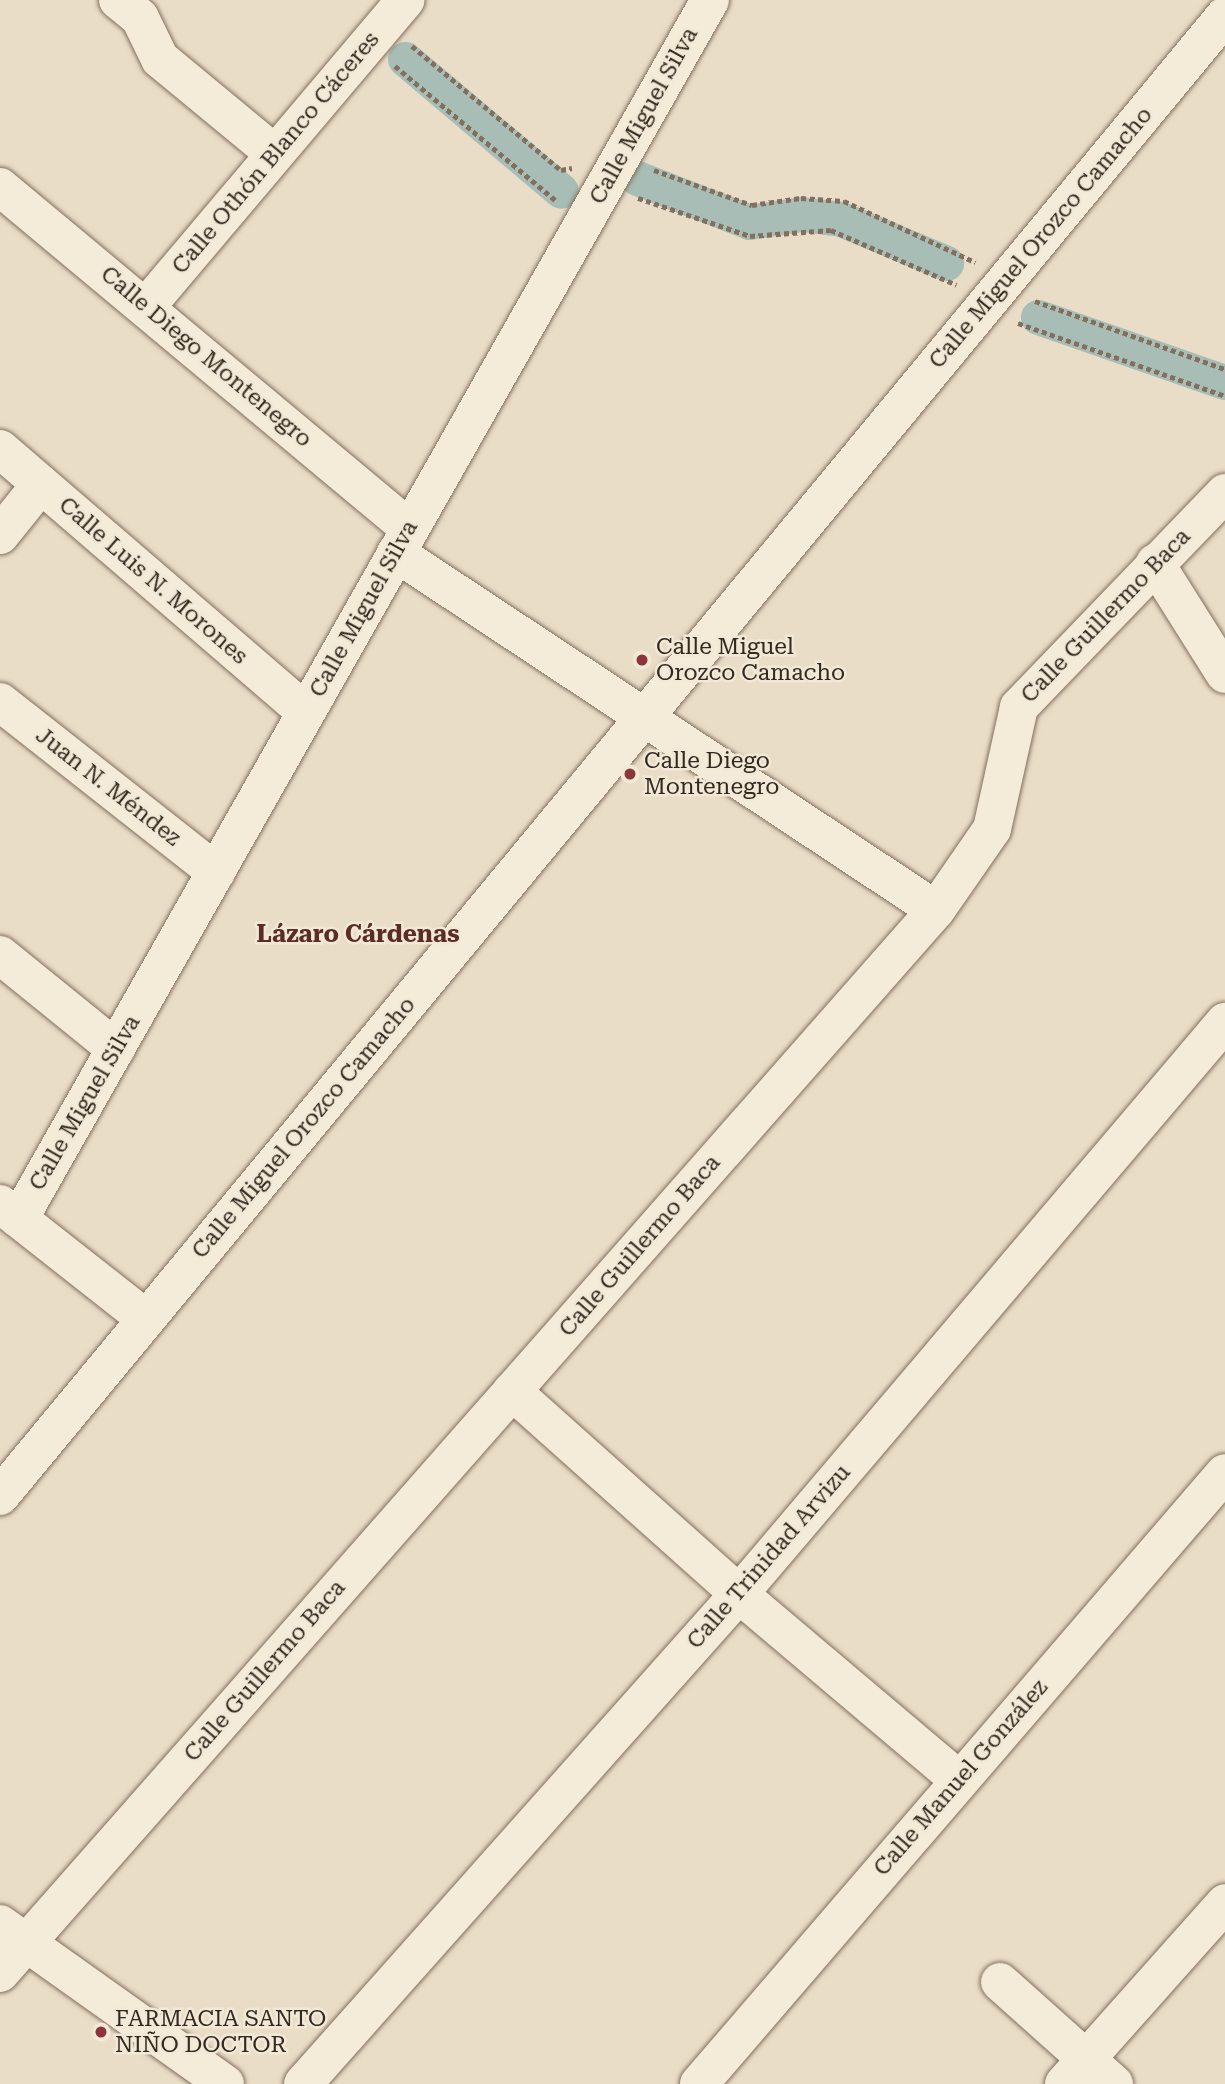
<!DOCTYPE html>
<html>
<head>
<meta charset="utf-8">
<style>
  body { margin:0 }
  #map { position:relative; width:1225px; height:2084px; overflow:hidden; background:#e9ddc7; font-family:"Roboto Serif",serif }
  div>[style] { position:absolute }
  [style*='--x'] { left:calc(var(--x)*1px); top:calc(var(--y)*1px); width:calc(var(--w)*1px); rotate:calc(var(--a)*1deg) }
  .canal>* { height:35px; margin:-17.5px; padding:0 17.5px; transform-origin:17.5px; border-radius:17.5px; background:#a7bdb6 }
  .path>* { height:4.5px; margin-top:-2.25px; transform-origin:0; background:repeating-linear-gradient(90deg,#826f5e 0 5px,transparent 0 8.5px) }
  .roads { filter:drop-shadow(0 0 2px #826f5e) drop-shadow(0 0 2px #826f5e) }
  .street>* { height:38px; margin:-19px; padding:0 19px; transform-origin:19px; border-radius:19px; background:#f5ebd9 }
  .secondary>* { height:38px; margin:-19px; padding:0 19px; transform-origin:19px; border-radius:19px; background:#f5ebd9 }
  .dots>* { width:19px; height:19px; translate:-50% -50%; box-sizing:border-box; border:4px solid #f1e8d5; border-radius:50% }
  span { translate:-50% -50%; white-space:nowrap; text-align:center; line-height:1.15; -webkit-text-stroke:5px #f1e8d5; paint-order:stroke }
  .street-label { font-size:23px; color:#342920 }
  .poi-label { font-size:23px; color:#342920 }
  .left { translate:0 -50%; text-align:left }
  .neighbourhood-label { font-size:24px; color:#5c2d25; font-weight:700 }
</style>
</head>
<body>
<div id="map">
  <div class="canal">
    <i style="--x:405;--y:59;--w:204;--a:40.2"></i>
    <i style="--x:637;--y:178;--w:120;--a:21.4"></i>
    <i style="--x:749;--y:222;--w:53;--a:-8.7"></i>
    <i style="--x:801;--y:214;--w:40;--a:7.1"></i>
    <i style="--x:841;--y:219;--w:114;--a:22.7"></i>
    <i style="--x:1038;--y:317;--w:198;--a:19.2"></i>
  </div>
  <div class="path">
    <i style="--x:412;--y:46;--w:194;--a:39.8"></i>
    <i style="--x:561;--y:170;--w:11;--a:-10"></i>
    <i style="--x:395;--y:66;--w:209;--a:39.9"></i>
    <i style="--x:654;--y:170;--w:104;--a:19.7"></i>
    <i style="--x:752;--y:205;--w:49;--a:-8.1"></i>
    <i style="--x:801;--y:198;--w:43;--a:4"></i>
    <i style="--x:844;--y:201;--w:145;--a:25"></i>
    <i style="--x:638;--y:198;--w:118;--a:18.7"></i>
    <i style="--x:750;--y:236;--w:81;--a:-4.2"></i>
    <i style="--x:831;--y:230;--w:137;--a:23.6"></i>
    <i style="--x:1035;--y:301;--w:202;--a:19.7"></i>
    <i style="--x:1018;--y:323;--w:219;--a:19.4"></i>
  </div>
  <div class="roads">
    <div class="street">
      <i style="--x:118;--y:0;--w:28;--a:39"></i>
      <i style="--x:140;--y:18;--w:46;--a:64"></i>
      <i style="--x:160;--y:59;--w:149;--a:39.6"></i>
      <i style="--x:0;--y:187;--w:534;--a:39.83"></i>
      <i style="--x:146;--y:307;--w:402;--a:-49.8"></i>
      <i style="--x:0;--y:449;--w:403;--a:40.7"></i>
      <i style="--x:0;--y:535;--w:65;--a:-51.2"></i>
      <i style="--x:396;--y:553;--w:647;--a:33.47"></i>
      <i style="--x:1155;--y:563;--w:131;--a:57.8"></i>
      <i style="--x:0;--y:702;--w:275;--a:38.2"></i>
      <i style="--x:0;--y:955;--w:149;--a:39"></i>
      <i style="--x:0;--y:1204;--w:186;--a:38.2"></i>
      <i style="--x:19;--y:1219;--w:1401;--a:-60.45"></i>
      <i style="--x:512;--y:1391;--w:305;--a:41.8"></i>
      <i style="--x:739;--y:1594;--w:288;--a:40.2"></i>
      <i style="--x:0;--y:1924;--w:276;--a:35.4"></i>
      <i style="--x:0;--y:1973;--w:1416;--a:-48.64"></i>
      <i style="--x:936;--y:910;--w:98;--a:-55.3"></i>
      <i style="--x:992;--y:829;--w:125;--a:-77.5"></i>
      <i style="--x:1019;--y:707;--w:297;--a:-46.1"></i>
      <i style="--x:1000;--y:1982;--w:153;--a:41.8"></i>
      <i style="--x:303;--y:2084;--w:656;--a:-48.34"></i>
      <i style="--x:739;--y:1594;--w:751;--a:-49.65"></i>
      <i style="--x:699;--y:2084;--w:806;--a:-49.28"></i>
      <i style="--x:1064;--y:2084;--w:242;--a:-48.3"></i>
    </div>
    <div class="secondary">
      <i style="--x:0;--y:1496;--w:1921;--a:-50.39"></i>
    </div>
  </div>
  <div class="dots">
    <i style="left:642px;top:660px;background:#8a363b"></i>
    <i style="left:630px;top:774px;background:#8a363b"></i>
    <i style="left:101px;top:2032px;background:#8a363b"></i>
  </div>
  <div class="street-label">
    <span style="left:644px;top:116px;rotate:-61deg">Calle Miguel Silva</span>
    <span style="left:276px;top:153px;rotate:-50deg">Calle Othón Blanco Cáceres</span>
    <span style="left:1041px;top:238px;rotate:-50deg">Calle Miguel Orozco Camacho</span>
    <span style="left:206px;top:357px;rotate:40deg">Calle Diego Montenegro</span>
    <span style="left:153px;top:581px;rotate:41deg">Calle Luis N. Morones</span>
    <span style="left:364px;top:609px;rotate:-61deg">Calle Miguel Silva</span>
    <span style="left:1106px;top:616px;rotate:-46deg">Calle Guillermo Baca</span>
    <span style="left:108px;top:787px;rotate:38deg">Juan N. Méndez</span>
    <span style="left:85px;top:1103px;rotate:-60deg">Calle Miguel Silva</span>
    <span style="left:304px;top:1128px;rotate:-50deg">Calle Miguel Orozco Camacho</span>
    <span style="left:640px;top:1246px;rotate:-49deg">Calle Guillermo Baca</span>
    <span style="left:769px;top:1557px;rotate:-49deg">Calle Trinidad Arvizu</span>
    <span style="left:265px;top:1671px;rotate:-49deg">Calle Guillermo Baca</span>
    <span style="left:961px;top:1778px;rotate:-49deg">Calle Manuel González</span>
  </div>
  <div class="poi-label">
    <span class="left" style="left:656px;top:660px">Calle Miguel<br>Orozco Camacho</span>
    <span class="left" style="left:644px;top:774px">Calle Diego<br>Montenegro</span>
    <span class="left" style="left:115px;top:2032px">FARMACIA SANTO<br>NIÑO DOCTOR</span>
  </div>
  <div class="neighbourhood-label">
    <span style="left:358px;top:935px">Lázaro Cárdenas</span>
  </div>
</div>
</body>
</html>
